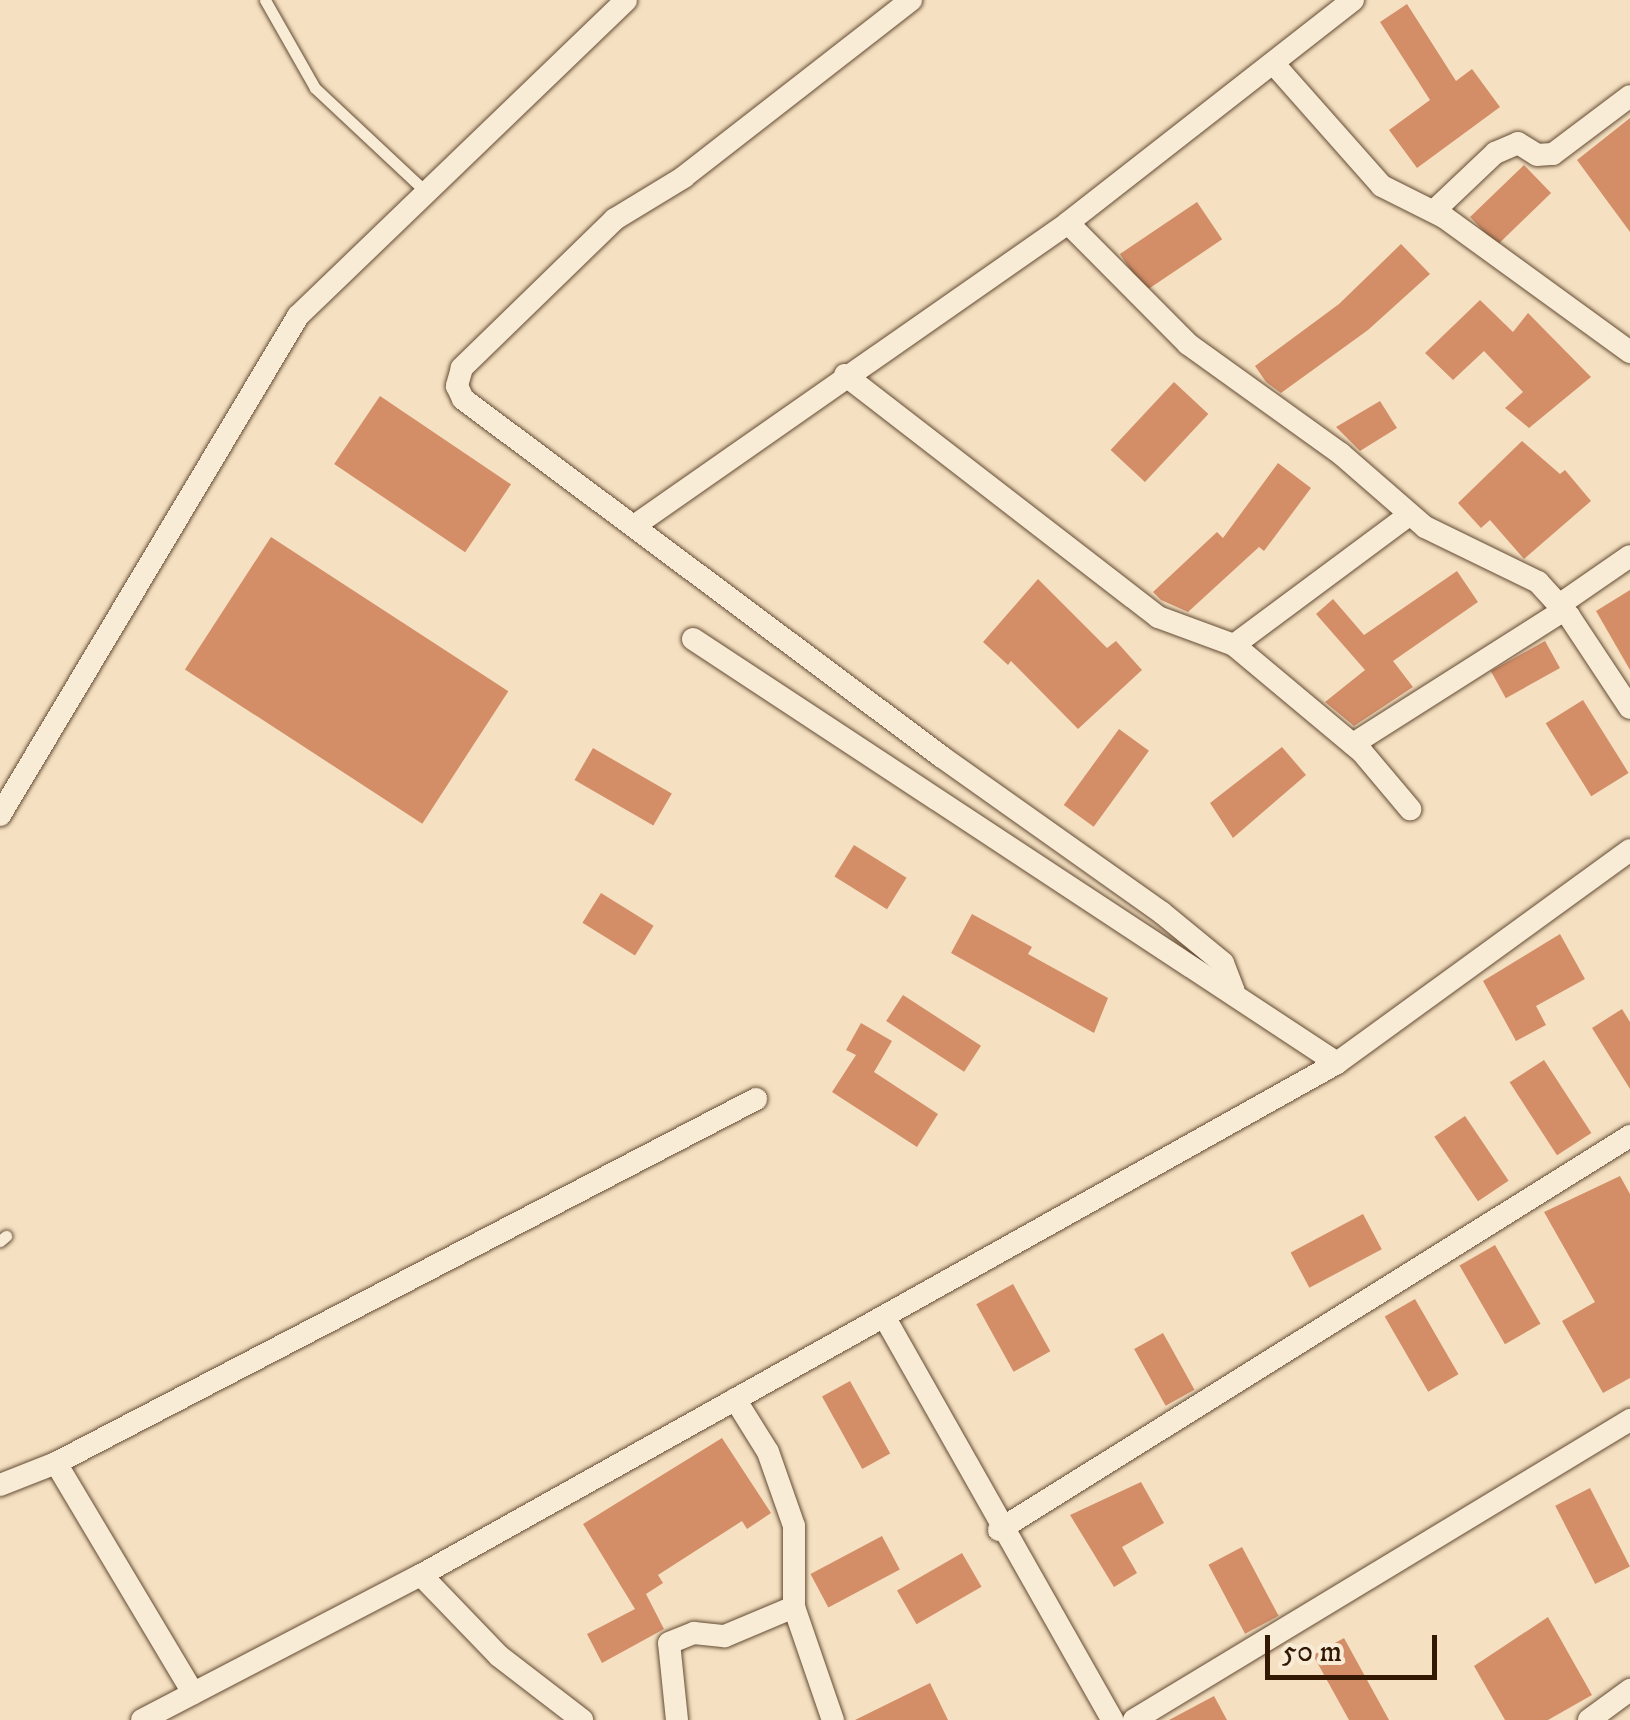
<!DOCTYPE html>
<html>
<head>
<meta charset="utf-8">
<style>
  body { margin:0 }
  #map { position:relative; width:1630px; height:1720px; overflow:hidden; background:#f5e1c2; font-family:"IM FELL DW Pica",serif }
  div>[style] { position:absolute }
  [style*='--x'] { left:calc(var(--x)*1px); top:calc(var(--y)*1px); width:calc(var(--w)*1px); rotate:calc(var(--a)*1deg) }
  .building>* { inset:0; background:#d38e68; transform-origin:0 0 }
  .roads { filter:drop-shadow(0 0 2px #644b33) drop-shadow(0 0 2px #644b33) }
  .service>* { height:11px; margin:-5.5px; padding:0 5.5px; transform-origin:5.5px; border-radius:5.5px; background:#f8ecd7 }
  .minor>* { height:22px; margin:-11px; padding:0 11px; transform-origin:11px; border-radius:11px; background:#f8ecd7 }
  span { translate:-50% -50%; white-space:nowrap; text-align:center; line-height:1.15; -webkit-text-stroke:8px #f8ecd7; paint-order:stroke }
  .scale { position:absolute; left:1265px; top:1635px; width:172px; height:45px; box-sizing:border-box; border:5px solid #331903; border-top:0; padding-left:12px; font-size:30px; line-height:35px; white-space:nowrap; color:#331903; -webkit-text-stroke:8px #f8ecd7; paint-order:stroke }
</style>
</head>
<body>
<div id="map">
  <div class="building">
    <i style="clip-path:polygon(1407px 4px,1456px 81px,1472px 69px,1500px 107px,1417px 168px,1389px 130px,1430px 100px,1380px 22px)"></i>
    <i style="clip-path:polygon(1630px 118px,1630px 232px,1577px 160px)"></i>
    <i style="left:1524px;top:165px;width:39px;height:75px;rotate:46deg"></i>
    <i style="left:1197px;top:202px;width:45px;height:93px;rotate:56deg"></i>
    <i style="clip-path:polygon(1401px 244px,1430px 274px,1368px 330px,1281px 393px,1266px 382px,1255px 366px,1339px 304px)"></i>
    <i style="clip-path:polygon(1480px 300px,1513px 332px,1528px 313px,1591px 377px,1529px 428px,1505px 408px,1523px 392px,1484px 351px,1453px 380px,1425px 353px)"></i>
    <i style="left:1174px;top:382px;width:47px;height:93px;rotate:43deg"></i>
    <i style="left:380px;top:396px;width:158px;height:82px;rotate:34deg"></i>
    <i style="clip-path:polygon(1380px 401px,1397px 428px,1360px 451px,1336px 427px)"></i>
    <i style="clip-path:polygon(1522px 441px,1560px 474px,1565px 470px,1591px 501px,1524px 559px,1490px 520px,1481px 528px,1458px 503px)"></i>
    <i style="clip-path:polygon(1278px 463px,1311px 488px,1264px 551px,1259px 547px,1188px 612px,1161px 600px,1153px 592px,1217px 532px,1223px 538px)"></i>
    <i style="left:271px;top:537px;width:283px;height:158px;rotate:33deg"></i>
    <i style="clip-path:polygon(1457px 571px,1478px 602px,1393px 661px,1413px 687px,1354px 726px,1325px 702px,1365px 670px,1316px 614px,1333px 599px,1364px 635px)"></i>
    <i style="clip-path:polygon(1038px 579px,1107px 648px,1116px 641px,1142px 670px,1078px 729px,1011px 661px,1008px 665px,983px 642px)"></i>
    <i style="clip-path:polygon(1630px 590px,1630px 670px,1596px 611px)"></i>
    <i style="left:1545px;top:641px;width:31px;height:62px;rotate:61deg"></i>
    <i style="left:1583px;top:700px;width:86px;height:44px;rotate:58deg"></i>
    <i style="left:1119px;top:729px;width:37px;height:94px;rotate:36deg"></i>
    <i style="clip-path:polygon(1282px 747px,1306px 775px,1233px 838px,1210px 803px)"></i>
    <i style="left:593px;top:748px;width:91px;height:37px;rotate:30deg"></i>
    <i style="left:854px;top:845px;width:62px;height:37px;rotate:32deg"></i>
    <i style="left:601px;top:893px;width:62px;height:35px;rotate:32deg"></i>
    <i style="clip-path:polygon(972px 914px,1032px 947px,1028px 954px,1108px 998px,1094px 1033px,951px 953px)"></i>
    <i style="clip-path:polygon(1560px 934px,1585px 979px,1536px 1006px,1546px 1025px,1516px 1041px,1483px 981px)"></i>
    <i style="left:903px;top:995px;width:93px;height:31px;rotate:33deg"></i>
    <i style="clip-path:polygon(1622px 1009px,1630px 1022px,1630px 1089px,1592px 1028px)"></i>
    <i style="clip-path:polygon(861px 1023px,892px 1041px,874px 1072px,938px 1114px,917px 1147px,832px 1092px,856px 1055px,846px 1050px)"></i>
    <i style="left:1544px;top:1060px;width:87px;height:41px;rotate:57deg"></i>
    <i style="left:1465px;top:1116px;width:78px;height:37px;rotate:56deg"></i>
    <i style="clip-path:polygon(1620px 1176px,1630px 1194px,1630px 1378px,1603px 1393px,1562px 1321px,1595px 1302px,1544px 1212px)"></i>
    <i style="left:1363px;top:1214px;width:40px;height:82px;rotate:62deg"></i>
    <i style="left:1495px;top:1245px;width:91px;height:41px;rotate:60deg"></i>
    <i style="left:1013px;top:1284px;width:77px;height:42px;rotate:61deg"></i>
    <i style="left:1415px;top:1299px;width:87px;height:35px;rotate:60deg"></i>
    <i style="left:1163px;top:1333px;width:65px;height:33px;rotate:61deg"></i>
    <i style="left:850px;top:1381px;width:83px;height:32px;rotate:61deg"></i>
    <i style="clip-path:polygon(722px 1438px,771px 1513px,747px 1529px,742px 1521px,658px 1575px,663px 1583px,646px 1594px,664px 1629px,602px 1663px,587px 1634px,635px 1609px,583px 1524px)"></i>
    <i style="clip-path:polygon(1141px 1482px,1164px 1523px,1122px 1547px,1137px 1573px,1114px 1587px,1070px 1515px)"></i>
    <i style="left:1590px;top:1488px;width:88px;height:39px;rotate:63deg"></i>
    <i style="left:882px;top:1536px;width:38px;height:81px;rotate:62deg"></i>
    <i style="left:1242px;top:1547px;width:78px;height:38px;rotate:62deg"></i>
    <i style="left:962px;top:1553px;width:39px;height:75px;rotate:60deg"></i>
    <i style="clip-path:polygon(1548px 1617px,1592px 1695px,1548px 1720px,1505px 1720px,1474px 1666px)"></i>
    <i style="clip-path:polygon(1344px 1638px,1389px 1720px,1349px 1720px,1313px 1655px)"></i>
    <i style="clip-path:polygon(930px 1683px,948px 1720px,855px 1720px)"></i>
    <i style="clip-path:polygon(1214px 1696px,1227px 1720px,1169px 1720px)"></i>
  </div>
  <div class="roads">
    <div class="service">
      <i style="--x:265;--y:0;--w:101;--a:60.4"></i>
      <i style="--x:315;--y:88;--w:151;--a:43.1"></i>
      <i style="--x:0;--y:1241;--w:8;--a:-40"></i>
    </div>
    <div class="minor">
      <i style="--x:911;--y:0;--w:288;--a:142.1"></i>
      <i style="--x:684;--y:177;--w:81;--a:148.7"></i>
      <i style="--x:615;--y:219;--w:214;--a:135.8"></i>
      <i style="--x:462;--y:368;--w:19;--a:106"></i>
      <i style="--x:457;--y:386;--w:14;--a:65"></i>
      <i style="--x:463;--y:399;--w:598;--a:36.77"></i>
      <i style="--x:942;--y:757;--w:268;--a:35.3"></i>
      <i style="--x:1161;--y:912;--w:80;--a:39.4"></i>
      <i style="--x:1223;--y:963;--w:30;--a:69"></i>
      <i style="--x:1353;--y:0;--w:362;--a:142"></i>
      <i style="--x:1068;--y:223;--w:170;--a:45.2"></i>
      <i style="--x:1188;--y:344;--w:188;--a:35.7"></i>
      <i style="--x:1341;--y:454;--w:111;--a:41"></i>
      <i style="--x:1425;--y:527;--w:126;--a:26"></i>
      <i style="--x:1538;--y:582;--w:46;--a:47.6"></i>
      <i style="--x:1569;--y:616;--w:110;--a:56.5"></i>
      <i style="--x:1273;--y:63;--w:164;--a:48.5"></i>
      <i style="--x:1382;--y:186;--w:69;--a:26.6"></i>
      <i style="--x:1444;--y:217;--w:230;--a:36"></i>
      <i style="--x:1435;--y:210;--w:83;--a:-43.5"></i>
      <i style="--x:1495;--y:153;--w:25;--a:-23"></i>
      <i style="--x:1518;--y:143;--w:22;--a:32"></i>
      <i style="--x:1537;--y:155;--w:16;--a:-4"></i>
      <i style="--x:1553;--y:154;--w:96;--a:-37"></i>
      <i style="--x:845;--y:375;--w:396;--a:37.7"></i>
      <i style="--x:1158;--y:617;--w:81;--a:20.2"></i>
      <i style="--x:1234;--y:645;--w:218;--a:-36.6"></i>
      <i style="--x:634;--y:526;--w:529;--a:-34.92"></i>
      <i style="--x:1559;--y:605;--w:86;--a:-34.6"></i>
      <i style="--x:693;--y:639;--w:771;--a:33.36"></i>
      <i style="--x:1234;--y:645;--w:167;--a:39.9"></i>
      <i style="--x:1362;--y:752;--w:75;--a:49.9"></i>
      <i style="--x:1353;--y:744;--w:250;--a:-32.4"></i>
      <i style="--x:0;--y:815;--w:581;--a:-59.15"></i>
      <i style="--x:298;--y:316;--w:455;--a:-43.9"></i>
      <i style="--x:885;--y:1318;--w:462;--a:60.5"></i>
      <i style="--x:735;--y:1399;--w:62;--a:58.1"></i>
      <i style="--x:768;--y:1452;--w:78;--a:70.6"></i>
      <i style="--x:794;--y:1526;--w:81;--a:90"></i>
      <i style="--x:794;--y:1607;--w:120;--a:71"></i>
      <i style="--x:56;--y:1463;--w:268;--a:59.2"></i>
      <i style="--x:0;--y:1485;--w:60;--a:-21.4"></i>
      <i style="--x:56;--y:1463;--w:789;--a:-27.47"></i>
      <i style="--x:999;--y:1530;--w:744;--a:-31.98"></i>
      <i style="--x:421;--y:1575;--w:112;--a:46.1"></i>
      <i style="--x:499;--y:1656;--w:105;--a:37.6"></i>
      <i style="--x:142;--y:1720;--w:314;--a:-27.5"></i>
      <i style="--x:421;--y:1575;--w:1049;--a:-29.2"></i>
      <i style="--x:1337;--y:1063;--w:362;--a:-36"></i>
      <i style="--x:677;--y:1720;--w:77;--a:-95.9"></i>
      <i style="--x:669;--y:1643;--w:27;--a:-22"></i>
      <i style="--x:694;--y:1633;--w:31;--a:6"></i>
      <i style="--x:725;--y:1636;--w:75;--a:-22.8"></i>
      <i style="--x:1134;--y:1720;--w:580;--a:-31.17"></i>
      <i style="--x:1589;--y:1720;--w:51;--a:-36.2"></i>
    </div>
  </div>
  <div class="scale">50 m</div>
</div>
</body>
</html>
